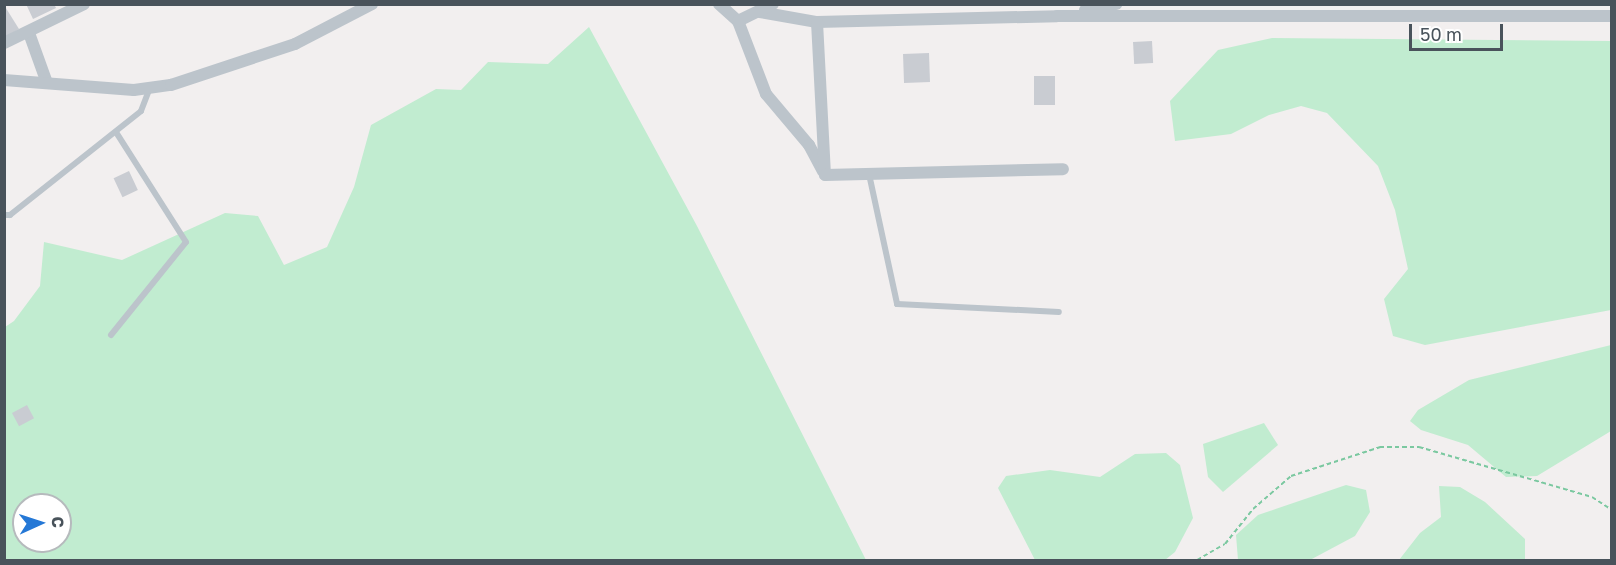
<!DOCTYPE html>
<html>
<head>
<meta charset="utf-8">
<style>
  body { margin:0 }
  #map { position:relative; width:1616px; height:565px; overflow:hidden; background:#f2efef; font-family:"Golos Text",sans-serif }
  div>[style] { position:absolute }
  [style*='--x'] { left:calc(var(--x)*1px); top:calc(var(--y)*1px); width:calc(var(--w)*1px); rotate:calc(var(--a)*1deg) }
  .green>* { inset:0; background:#c1ecd0 }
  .building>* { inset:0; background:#c9ccd2; transform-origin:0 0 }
  .path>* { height:2px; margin-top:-1px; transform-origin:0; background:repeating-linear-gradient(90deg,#7bc8a0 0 4.5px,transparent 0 7.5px) }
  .service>* { height:6px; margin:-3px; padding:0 3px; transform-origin:3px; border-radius:3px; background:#bcc4cb }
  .minor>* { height:12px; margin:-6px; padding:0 6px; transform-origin:6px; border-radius:6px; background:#bcc4cb }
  span { translate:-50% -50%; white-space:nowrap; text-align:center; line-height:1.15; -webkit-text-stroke:5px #fff; paint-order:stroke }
  .frame { position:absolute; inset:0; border:6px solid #49535b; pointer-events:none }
  .north { position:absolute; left:12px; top:493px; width:60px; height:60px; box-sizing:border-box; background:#fff; border:2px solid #b6babd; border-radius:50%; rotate:87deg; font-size:16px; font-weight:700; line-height:24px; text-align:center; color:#49535b }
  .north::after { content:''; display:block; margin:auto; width:21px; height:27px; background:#2578d6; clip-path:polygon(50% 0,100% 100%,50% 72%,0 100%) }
  .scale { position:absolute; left:1409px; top:24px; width:94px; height:27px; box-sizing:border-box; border:3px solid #49535b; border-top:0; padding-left:8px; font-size:18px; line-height:21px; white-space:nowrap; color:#49535b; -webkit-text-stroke:4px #fff; paint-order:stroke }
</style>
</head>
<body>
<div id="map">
  <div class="green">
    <i style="clip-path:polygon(evenodd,589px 27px,697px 226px,866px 560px,5px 560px,5px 327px,14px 321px,40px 286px,44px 242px,122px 260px,225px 213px,258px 216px,284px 265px,327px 247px,354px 187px,371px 125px,436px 89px,461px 90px,488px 62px,548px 64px,589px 27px,24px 505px,60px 505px,60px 541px,24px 541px,24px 505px)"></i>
    <i style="clip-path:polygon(1272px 38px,1611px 41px,1611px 310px,1425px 345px,1393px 336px,1384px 299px,1408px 269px,1395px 210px,1378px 166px,1327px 113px,1301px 106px,1269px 115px,1231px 134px,1175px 141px,1170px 101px,1218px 50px)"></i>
    <i style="clip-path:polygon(1611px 345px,1611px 431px,1537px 476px,1506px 477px,1468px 445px,1421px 430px,1410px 421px,1418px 410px,1469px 380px)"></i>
    <i style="clip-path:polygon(1264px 423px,1278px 445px,1223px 492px,1208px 477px,1203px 444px)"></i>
    <i style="clip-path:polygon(1166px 453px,1180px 465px,1193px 518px,1175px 552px,1165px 560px,1035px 560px,998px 488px,1006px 476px,1050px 470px,1100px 477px,1135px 454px)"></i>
    <i style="clip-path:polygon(1346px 485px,1366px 490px,1370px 512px,1355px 536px,1310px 560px,1238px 560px,1236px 535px,1258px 515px)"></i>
    <i style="clip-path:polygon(1439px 486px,1460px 487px,1485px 502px,1525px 539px,1525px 560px,1399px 560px,1420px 533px,1441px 517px)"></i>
  </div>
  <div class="building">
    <i style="clip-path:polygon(26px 4px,54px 4px,56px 8px,33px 19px)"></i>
    <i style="clip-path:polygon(4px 5px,19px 29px,4px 38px)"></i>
    <i style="left:1152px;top:41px;width:22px;height:19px;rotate:87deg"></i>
    <i style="left:929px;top:53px;width:29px;height:26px;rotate:88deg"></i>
    <i style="left:1034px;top:76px;width:21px;height:29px"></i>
    <i style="left:129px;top:171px;width:21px;height:17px;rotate:65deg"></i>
    <i style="left:27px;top:405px;width:15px;height:17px;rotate:62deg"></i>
  </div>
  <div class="path">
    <i style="--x:1197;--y:560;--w:32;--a:-30"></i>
    <i style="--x:1225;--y:544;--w:45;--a:-51.3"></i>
    <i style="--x:1253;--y:509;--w:50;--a:-41"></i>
    <i style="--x:1291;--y:476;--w:94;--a:-18"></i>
    <i style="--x:1380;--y:447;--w:39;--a:0"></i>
    <i style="--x:1419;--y:447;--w:180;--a:16.1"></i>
    <i style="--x:1592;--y:497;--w:24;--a:33"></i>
  </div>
  <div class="service">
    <i style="--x:869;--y:174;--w:133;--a:77.8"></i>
    <i style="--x:897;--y:304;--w:162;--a:2.8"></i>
    <i style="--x:4;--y:215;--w:6;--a:0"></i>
    <i style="--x:10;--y:215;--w:167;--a:-38.4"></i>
    <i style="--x:141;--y:111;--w:25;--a:-69"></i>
    <i style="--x:111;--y:335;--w:119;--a:-51.1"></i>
    <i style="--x:186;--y:242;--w:130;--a:-122.5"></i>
  </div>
  <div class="minor">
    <i style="--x:719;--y:4;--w:25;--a:42"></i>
    <i style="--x:738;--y:21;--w:78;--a:69"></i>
    <i style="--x:766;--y:94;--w:67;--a:49.9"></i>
    <i style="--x:809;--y:145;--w:30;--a:62"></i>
    <i style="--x:1085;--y:10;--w:32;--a:-11"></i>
    <i style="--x:760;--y:12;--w:58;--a:10"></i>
    <i style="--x:817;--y:22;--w:240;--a:-1.4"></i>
    <i style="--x:1057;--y:16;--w:555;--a:0"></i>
    <i style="--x:738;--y:21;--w:39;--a:-26"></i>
    <i style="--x:817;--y:22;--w:153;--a:87"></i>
    <i style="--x:825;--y:175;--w:238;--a:-1.4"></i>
    <i style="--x:29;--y:33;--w:53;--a:70.2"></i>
    <i style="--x:4;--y:43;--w:89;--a:-26"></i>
    <i style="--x:4;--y:80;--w:130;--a:4.4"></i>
    <i style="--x:134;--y:90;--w:37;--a:-8"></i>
    <i style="--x:171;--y:85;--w:131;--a:-18.3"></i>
    <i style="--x:295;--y:44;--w:87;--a:-27.5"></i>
  </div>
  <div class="frame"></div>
  <div class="north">С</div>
  <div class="scale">50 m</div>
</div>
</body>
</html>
